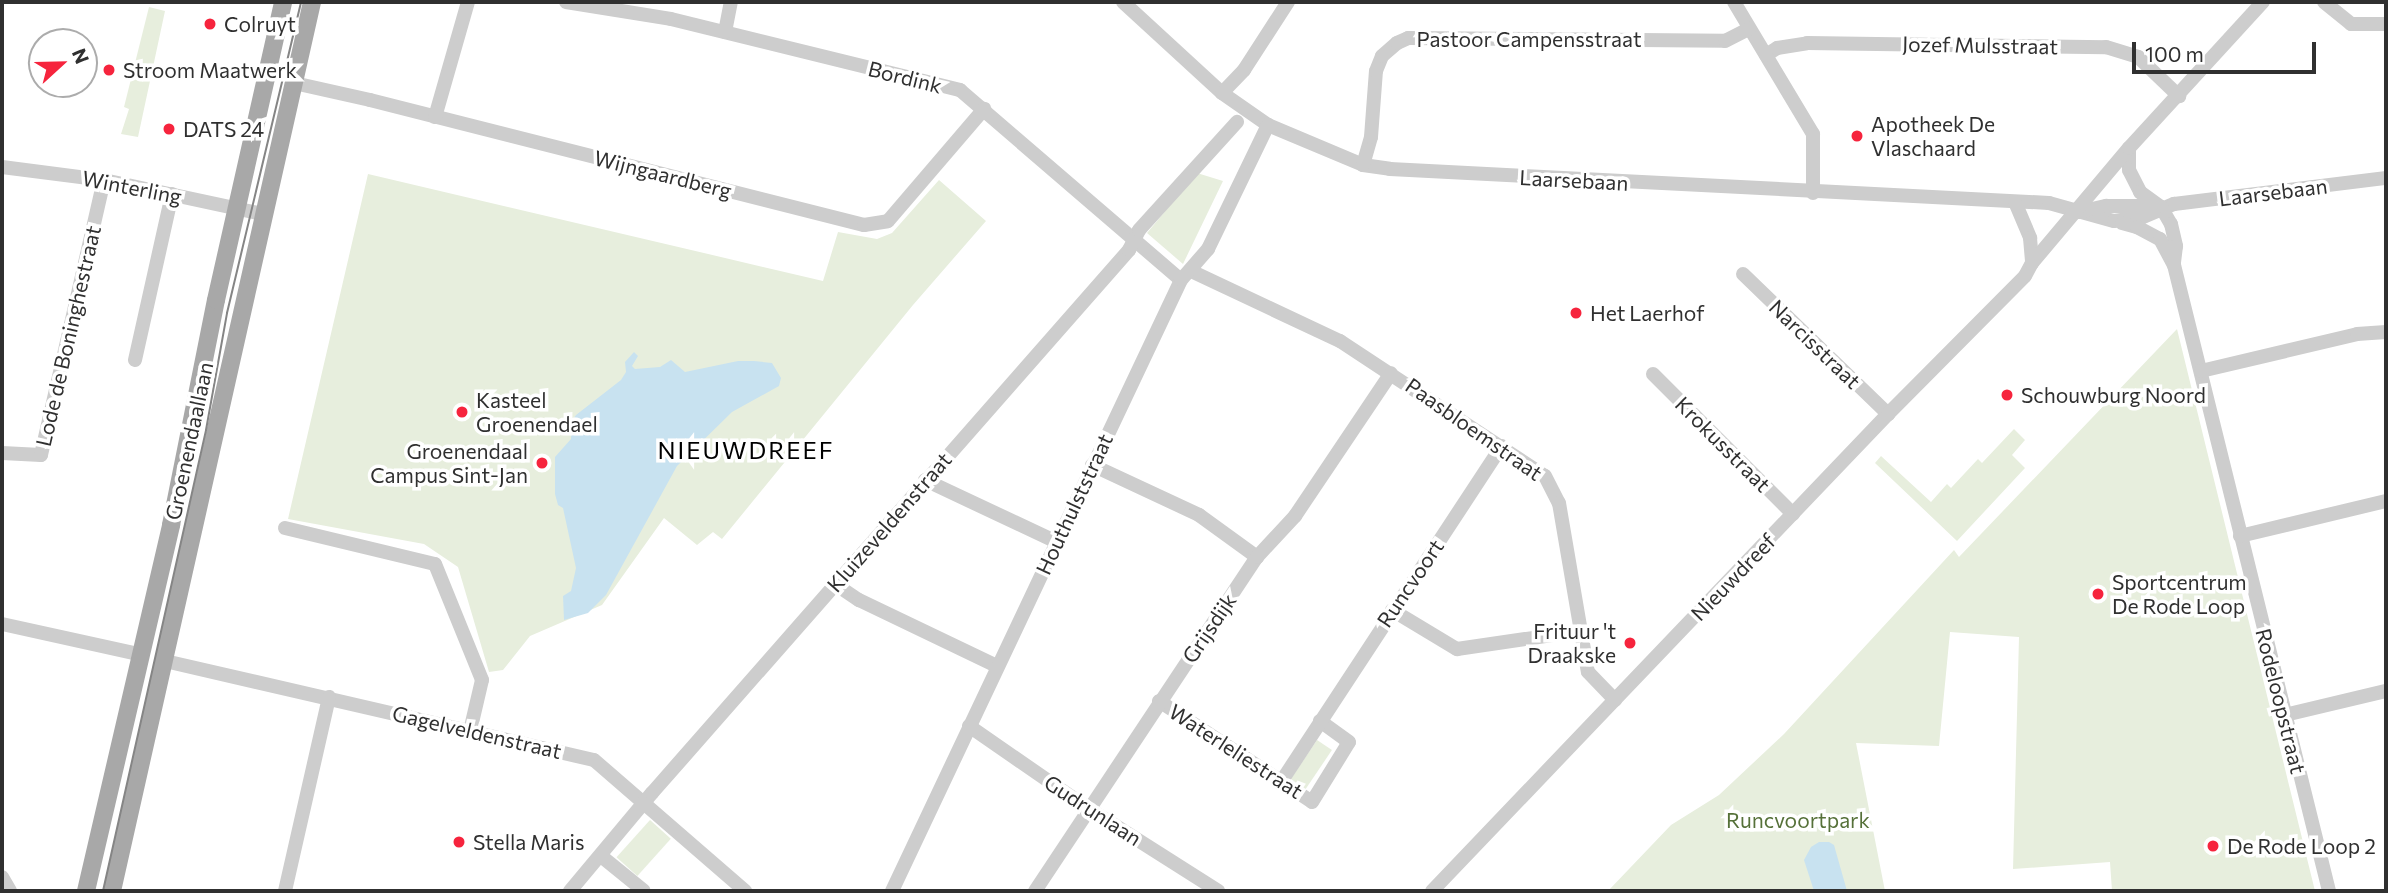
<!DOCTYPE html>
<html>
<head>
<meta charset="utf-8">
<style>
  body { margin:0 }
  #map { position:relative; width:2388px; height:893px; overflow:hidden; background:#fff; font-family:Commissioner,sans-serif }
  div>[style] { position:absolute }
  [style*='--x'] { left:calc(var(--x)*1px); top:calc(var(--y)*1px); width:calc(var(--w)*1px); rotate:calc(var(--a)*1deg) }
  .green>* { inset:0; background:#e7eedd; transform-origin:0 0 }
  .water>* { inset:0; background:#c8e2f0 }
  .minor>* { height:14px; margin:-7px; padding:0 7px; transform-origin:7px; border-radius:7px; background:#cdcdcd }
  .major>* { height:18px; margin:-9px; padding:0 9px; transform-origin:9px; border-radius:9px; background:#a8a8a8 }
  .tram>* { height:2px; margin:-1px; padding:0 1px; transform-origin:1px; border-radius:1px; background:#858585 }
  .dots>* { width:19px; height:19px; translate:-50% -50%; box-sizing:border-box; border:4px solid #fff; border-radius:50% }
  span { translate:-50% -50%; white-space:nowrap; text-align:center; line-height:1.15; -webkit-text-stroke:7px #fff; paint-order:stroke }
  .poi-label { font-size:21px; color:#303030 }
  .left { translate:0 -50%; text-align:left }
  .right { translate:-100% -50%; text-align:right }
  .street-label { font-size:21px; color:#303030 }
  .park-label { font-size:21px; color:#567139 }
  .quarter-label { font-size:24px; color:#000; letter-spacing:2px }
  .frame { position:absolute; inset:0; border:4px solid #303030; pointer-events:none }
  .north { position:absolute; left:28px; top:28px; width:70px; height:70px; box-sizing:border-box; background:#fff; border:2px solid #acacac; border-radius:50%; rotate:68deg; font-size:19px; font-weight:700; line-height:28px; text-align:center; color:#303030 }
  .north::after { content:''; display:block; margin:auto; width:24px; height:32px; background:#f6243d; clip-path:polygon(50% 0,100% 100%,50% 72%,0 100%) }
  .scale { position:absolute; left:2132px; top:42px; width:184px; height:32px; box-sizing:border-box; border:4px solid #303030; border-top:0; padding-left:9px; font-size:21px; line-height:24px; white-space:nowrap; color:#303030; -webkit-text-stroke:5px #fff; paint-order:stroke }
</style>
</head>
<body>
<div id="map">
  <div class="green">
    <i style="clip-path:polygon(149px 7px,165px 11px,138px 137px,121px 134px,129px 109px,124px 107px)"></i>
    <i style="clip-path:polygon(1197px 173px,1223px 181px,1183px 264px,1147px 233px)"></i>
    <i style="clip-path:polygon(368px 174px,823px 281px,838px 232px,877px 239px,892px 233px,939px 180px,986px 221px,913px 305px,722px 539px,713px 532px,697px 545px,664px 518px,602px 605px,530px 636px,503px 670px,489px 672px,458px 567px,424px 544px,288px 519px)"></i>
    <i style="clip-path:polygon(2177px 329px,2315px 891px,2112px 891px,2110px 862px,2013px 869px,2019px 637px,1950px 632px,1939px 746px,1856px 743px,1885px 891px,1608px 891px,1671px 825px,1719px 795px,1784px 734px,1954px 550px,1959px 557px)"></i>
    <i style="clip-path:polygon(2014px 429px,2025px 440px,2012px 455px,2025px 468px,1957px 541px,1875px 463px,1881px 456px,1931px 502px,1947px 484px,1951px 488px,1978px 459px,1982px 463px)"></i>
    <i style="left:1317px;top:740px;width:18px;height:47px;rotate:34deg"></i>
    <i style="left:650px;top:820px;width:28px;height:50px;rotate:42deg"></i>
  </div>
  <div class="water">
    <i style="clip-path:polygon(634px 352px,638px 356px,632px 366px,635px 369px,660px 367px,671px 360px,685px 372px,738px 361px,754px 361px,772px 363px,781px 378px,779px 386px,732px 412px,677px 466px,606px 595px,588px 613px,564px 620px,563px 596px,571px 591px,576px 568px,563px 508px,558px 505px,555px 494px,555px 457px,571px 439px,572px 421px,576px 415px,621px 380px,626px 372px,625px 362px)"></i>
    <i style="clip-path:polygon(1819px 842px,1829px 842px,1834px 845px,1847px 891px,1814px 891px,1804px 860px,1811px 847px)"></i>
  </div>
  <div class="minor">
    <i style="--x:566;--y:2;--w:106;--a:9.2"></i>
    <i style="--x:671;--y:19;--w:298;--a:13.8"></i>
    <i style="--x:960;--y:90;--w:291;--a:40.7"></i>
    <i style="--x:1123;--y:2;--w:134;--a:42.6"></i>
    <i style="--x:1222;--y:93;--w:56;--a:34.8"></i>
    <i style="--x:1268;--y:125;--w:103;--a:22.8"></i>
    <i style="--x:1363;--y:165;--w:27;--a:8"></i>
    <i style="--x:1390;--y:169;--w:660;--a:2.95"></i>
    <i style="--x:2049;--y:203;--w:67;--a:15.5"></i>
    <i style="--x:2114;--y:221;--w:29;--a:-8"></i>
    <i style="--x:2143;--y:217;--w:34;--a:-23"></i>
    <i style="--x:2174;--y:204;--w:214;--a:-7"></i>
    <i style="--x:1734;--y:2;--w:154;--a:59.1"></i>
    <i style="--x:1813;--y:134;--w:59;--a:90"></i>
    <i style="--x:2324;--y:2;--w:35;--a:39"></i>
    <i style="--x:2351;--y:24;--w:35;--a:0"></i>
    <i style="--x:725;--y:32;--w:31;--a:-79"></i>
    <i style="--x:1766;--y:55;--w:13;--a:-32"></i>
    <i style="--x:1777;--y:48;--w:30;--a:-9"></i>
    <i style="--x:1807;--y:43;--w:299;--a:0.8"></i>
    <i style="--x:2106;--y:47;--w:34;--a:17"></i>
    <i style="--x:2138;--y:57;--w:57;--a:43.6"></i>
    <i style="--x:294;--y:83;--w:78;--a:12.6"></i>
    <i style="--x:370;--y:100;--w:510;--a:14.2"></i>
    <i style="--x:864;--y:225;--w:24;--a:-9"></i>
    <i style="--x:888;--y:221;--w:148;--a:-49.4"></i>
    <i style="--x:1222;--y:93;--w:32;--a:-46"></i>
    <i style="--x:1244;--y:70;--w:81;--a:-57.1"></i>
    <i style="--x:435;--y:117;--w:120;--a:-74"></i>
    <i style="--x:2129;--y:148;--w:22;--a:90"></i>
    <i style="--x:2129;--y:170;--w:25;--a:63"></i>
    <i style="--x:2140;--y:192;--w:26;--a:36"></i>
    <i style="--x:2161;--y:207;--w:20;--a:60"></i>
    <i style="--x:2171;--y:224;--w:23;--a:77"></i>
    <i style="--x:2176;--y:246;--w:17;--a:97"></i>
    <i style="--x:1363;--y:165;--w:29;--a:-74"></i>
    <i style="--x:1371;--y:137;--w:66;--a:-85.7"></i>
    <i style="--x:1376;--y:71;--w:16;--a:-68"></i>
    <i style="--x:1382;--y:56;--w:20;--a:-41"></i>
    <i style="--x:1397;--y:43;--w:12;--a:-24"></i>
    <i style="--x:1408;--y:38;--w:317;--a:0.5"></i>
    <i style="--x:1725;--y:41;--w:27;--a:-27"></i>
    <i style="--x:2;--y:167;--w:103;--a:7.3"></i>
    <i style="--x:104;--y:180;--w:162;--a:12.1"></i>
    <i style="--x:2015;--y:202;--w:39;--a:67"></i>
    <i style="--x:2030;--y:238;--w:25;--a:85"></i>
    <i style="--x:2079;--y:212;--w:28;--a:-13"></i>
    <i style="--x:2106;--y:206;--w:53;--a:0"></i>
    <i style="--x:2122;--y:223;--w:16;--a:15"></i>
    <i style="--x:2137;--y:227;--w:26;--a:28"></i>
    <i style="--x:2160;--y:239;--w:30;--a:62"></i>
    <i style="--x:2174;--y:265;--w:645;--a:76.09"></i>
    <i style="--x:1191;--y:271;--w:165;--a:25.2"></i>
    <i style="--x:1340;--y:341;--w:245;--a:33.4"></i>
    <i style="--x:1545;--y:476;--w:30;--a:63"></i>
    <i style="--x:1559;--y:503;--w:171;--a:80.3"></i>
    <i style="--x:1588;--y:672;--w:39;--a:46"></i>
    <i style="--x:1743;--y:274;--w:202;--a:44"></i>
    <i style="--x:135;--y:360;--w:170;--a:-77.4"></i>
    <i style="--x:2201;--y:371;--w:160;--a:-13.3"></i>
    <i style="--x:2357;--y:334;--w:29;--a:-4"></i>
    <i style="--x:1653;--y:374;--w:198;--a:45"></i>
    <i style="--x:2;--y:453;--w:39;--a:3"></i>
    <i style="--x:41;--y:455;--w:282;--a:-77.1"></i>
    <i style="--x:1092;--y:465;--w:118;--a:25"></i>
    <i style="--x:1199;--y:515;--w:72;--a:35.9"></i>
    <i style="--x:925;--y:480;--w:146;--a:25.2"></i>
    <i style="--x:285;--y:528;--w:154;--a:13.5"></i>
    <i style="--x:435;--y:564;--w:125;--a:67.9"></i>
    <i style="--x:482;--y:680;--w:52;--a:103.2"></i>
    <i style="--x:2240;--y:536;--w:150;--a:-13.5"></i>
    <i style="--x:835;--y:584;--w:29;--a:34"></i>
    <i style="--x:859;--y:600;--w:153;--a:25.6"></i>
    <i style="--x:1392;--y:610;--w:76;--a:31"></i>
    <i style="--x:1457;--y:649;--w:124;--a:-8.3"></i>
    <i style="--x:2;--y:624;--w:140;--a:12.4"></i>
    <i style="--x:165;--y:661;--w:440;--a:13"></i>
    <i style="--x:594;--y:760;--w:200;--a:40.9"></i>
    <i style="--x:1159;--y:701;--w:183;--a:33.4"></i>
    <i style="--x:1312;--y:802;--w:70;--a:-58.3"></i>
    <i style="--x:1349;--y:742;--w:36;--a:-144"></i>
    <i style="--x:2285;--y:715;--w:104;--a:-13.4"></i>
    <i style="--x:969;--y:726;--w:146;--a:34.7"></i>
    <i style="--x:1089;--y:809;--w:153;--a:32.4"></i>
    <i style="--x:1281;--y:782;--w:402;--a:-56.7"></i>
    <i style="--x:601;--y:856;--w:55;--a:39.1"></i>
    <i style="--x:2;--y:877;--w:16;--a:60"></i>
    <i style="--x:285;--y:891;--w:199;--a:-77.2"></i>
    <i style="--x:570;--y:891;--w:128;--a:-50.1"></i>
    <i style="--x:652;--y:793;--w:723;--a:-48.7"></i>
    <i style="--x:1129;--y:250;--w:22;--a:-63"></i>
    <i style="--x:1139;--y:230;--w:146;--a:-47.8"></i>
    <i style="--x:892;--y:891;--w:676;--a:-64.69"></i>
    <i style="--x:1181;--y:280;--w:41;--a:-48.9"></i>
    <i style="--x:1208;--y:249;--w:138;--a:-64.2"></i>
    <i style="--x:1035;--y:891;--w:401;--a:-56.4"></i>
    <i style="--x:1257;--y:557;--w:56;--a:-47.2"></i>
    <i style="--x:1295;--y:516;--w:172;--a:-56.1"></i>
    <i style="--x:1432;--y:891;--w:660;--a:-46.29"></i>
    <i style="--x:1888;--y:414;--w:194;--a:-45.2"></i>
    <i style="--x:2025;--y:276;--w:15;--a:-62"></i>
    <i style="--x:2032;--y:263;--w:150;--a:-49.9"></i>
    <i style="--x:2129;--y:148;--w:198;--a:-47.5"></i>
  </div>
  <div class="major">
    <i style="--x:86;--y:891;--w:376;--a:-76.9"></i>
    <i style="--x:171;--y:525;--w:229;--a:-78.7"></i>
    <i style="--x:216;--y:300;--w:305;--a:-77.3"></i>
    <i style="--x:112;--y:891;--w:911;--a:-77.32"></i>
  </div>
  <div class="tram">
    <i style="--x:103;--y:891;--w:472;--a:-77.4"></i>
    <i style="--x:206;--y:430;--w:119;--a:-79.8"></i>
    <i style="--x:227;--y:313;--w:320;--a:-76.6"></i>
  </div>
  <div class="dots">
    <i style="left:210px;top:24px;background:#f6243d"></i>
    <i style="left:109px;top:70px;background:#f6243d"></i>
    <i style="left:169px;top:129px;background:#f6243d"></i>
    <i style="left:1857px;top:136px;background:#f6243d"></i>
    <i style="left:1576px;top:313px;background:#f6243d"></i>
    <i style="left:2007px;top:395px;background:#f6243d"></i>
    <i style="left:462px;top:412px;background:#f6243d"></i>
    <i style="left:542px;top:463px;background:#f6243d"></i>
    <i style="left:2098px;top:594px;background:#f6243d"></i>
    <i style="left:1630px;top:643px;background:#f6243d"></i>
    <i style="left:459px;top:842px;background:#f6243d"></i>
    <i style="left:2213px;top:846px;background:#f6243d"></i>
  </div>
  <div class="poi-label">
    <span class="left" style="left:224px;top:24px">Colruyt</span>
    <span class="left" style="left:123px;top:70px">Stroom Maatwerk</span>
    <span class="left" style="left:1871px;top:136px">Apotheek De<br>Vlaschaard</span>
    <span class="left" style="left:183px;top:129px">DATS 24</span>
    <span class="left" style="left:1590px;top:313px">Het Laerhof</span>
    <span class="left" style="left:2021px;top:395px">Schouwburg Noord</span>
    <span class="left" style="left:476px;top:412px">Kasteel<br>Groenendael</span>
    <span class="right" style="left:528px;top:463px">Groenendaal<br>Campus Sint-Jan</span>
    <span class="left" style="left:2112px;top:594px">Sportcentrum<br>De Rode Loop</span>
    <span class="right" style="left:1616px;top:643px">Frituur 't<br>Draakske</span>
    <span class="left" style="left:473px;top:842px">Stella Maris</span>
    <span class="left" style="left:2227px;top:846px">De Rode Loop 2</span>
  </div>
  <div class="street-label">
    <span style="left:1529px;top:39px">Pastoor Campensstraat</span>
    <span style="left:1980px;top:45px;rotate:1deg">Jozef Mulsstraat</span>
    <span style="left:905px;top:77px;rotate:14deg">Bordink</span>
    <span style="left:663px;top:174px;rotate:14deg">Wijngaardberg</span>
    <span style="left:1574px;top:180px;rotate:3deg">Laarsebaan</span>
    <span style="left:132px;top:187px;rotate:11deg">Winterling</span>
    <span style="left:2273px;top:192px;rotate:-7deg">Laarsebaan</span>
    <span style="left:68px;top:336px;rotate:-77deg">Lode de Boninghestraat</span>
    <span style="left:1815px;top:344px;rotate:44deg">Narcisstraat</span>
    <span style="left:1474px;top:429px;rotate:35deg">Paasbloemstraat</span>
    <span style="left:189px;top:441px;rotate:-78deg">Groenendaallaan</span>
    <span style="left:1723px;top:444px;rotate:45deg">Krokusstraat</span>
    <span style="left:1074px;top:504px;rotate:-65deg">Houthulststraat</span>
    <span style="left:889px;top:522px;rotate:-49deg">Kluizeveldenstraat</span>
    <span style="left:1733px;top:577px;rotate:-46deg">Nieuwdreef</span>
    <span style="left:1410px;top:583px;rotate:-56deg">Runcvoort</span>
    <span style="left:1209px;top:628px;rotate:-56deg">Grijsdijk</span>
    <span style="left:2281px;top:701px;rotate:76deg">Rodeloopstraat</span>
    <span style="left:477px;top:732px;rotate:13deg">Gagelveldenstraat</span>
    <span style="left:1236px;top:751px;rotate:33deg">Waterleliestraat</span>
    <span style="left:1093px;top:810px;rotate:33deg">Gudrunlaan</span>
  </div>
  <div class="park-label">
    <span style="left:1798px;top:820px">Runcvoortpark</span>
  </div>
  <div class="quarter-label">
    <span style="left:746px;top:450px">NIEUWDREEF</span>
  </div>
  <div class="frame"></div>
  <div class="north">N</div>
  <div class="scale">100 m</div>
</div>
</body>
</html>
